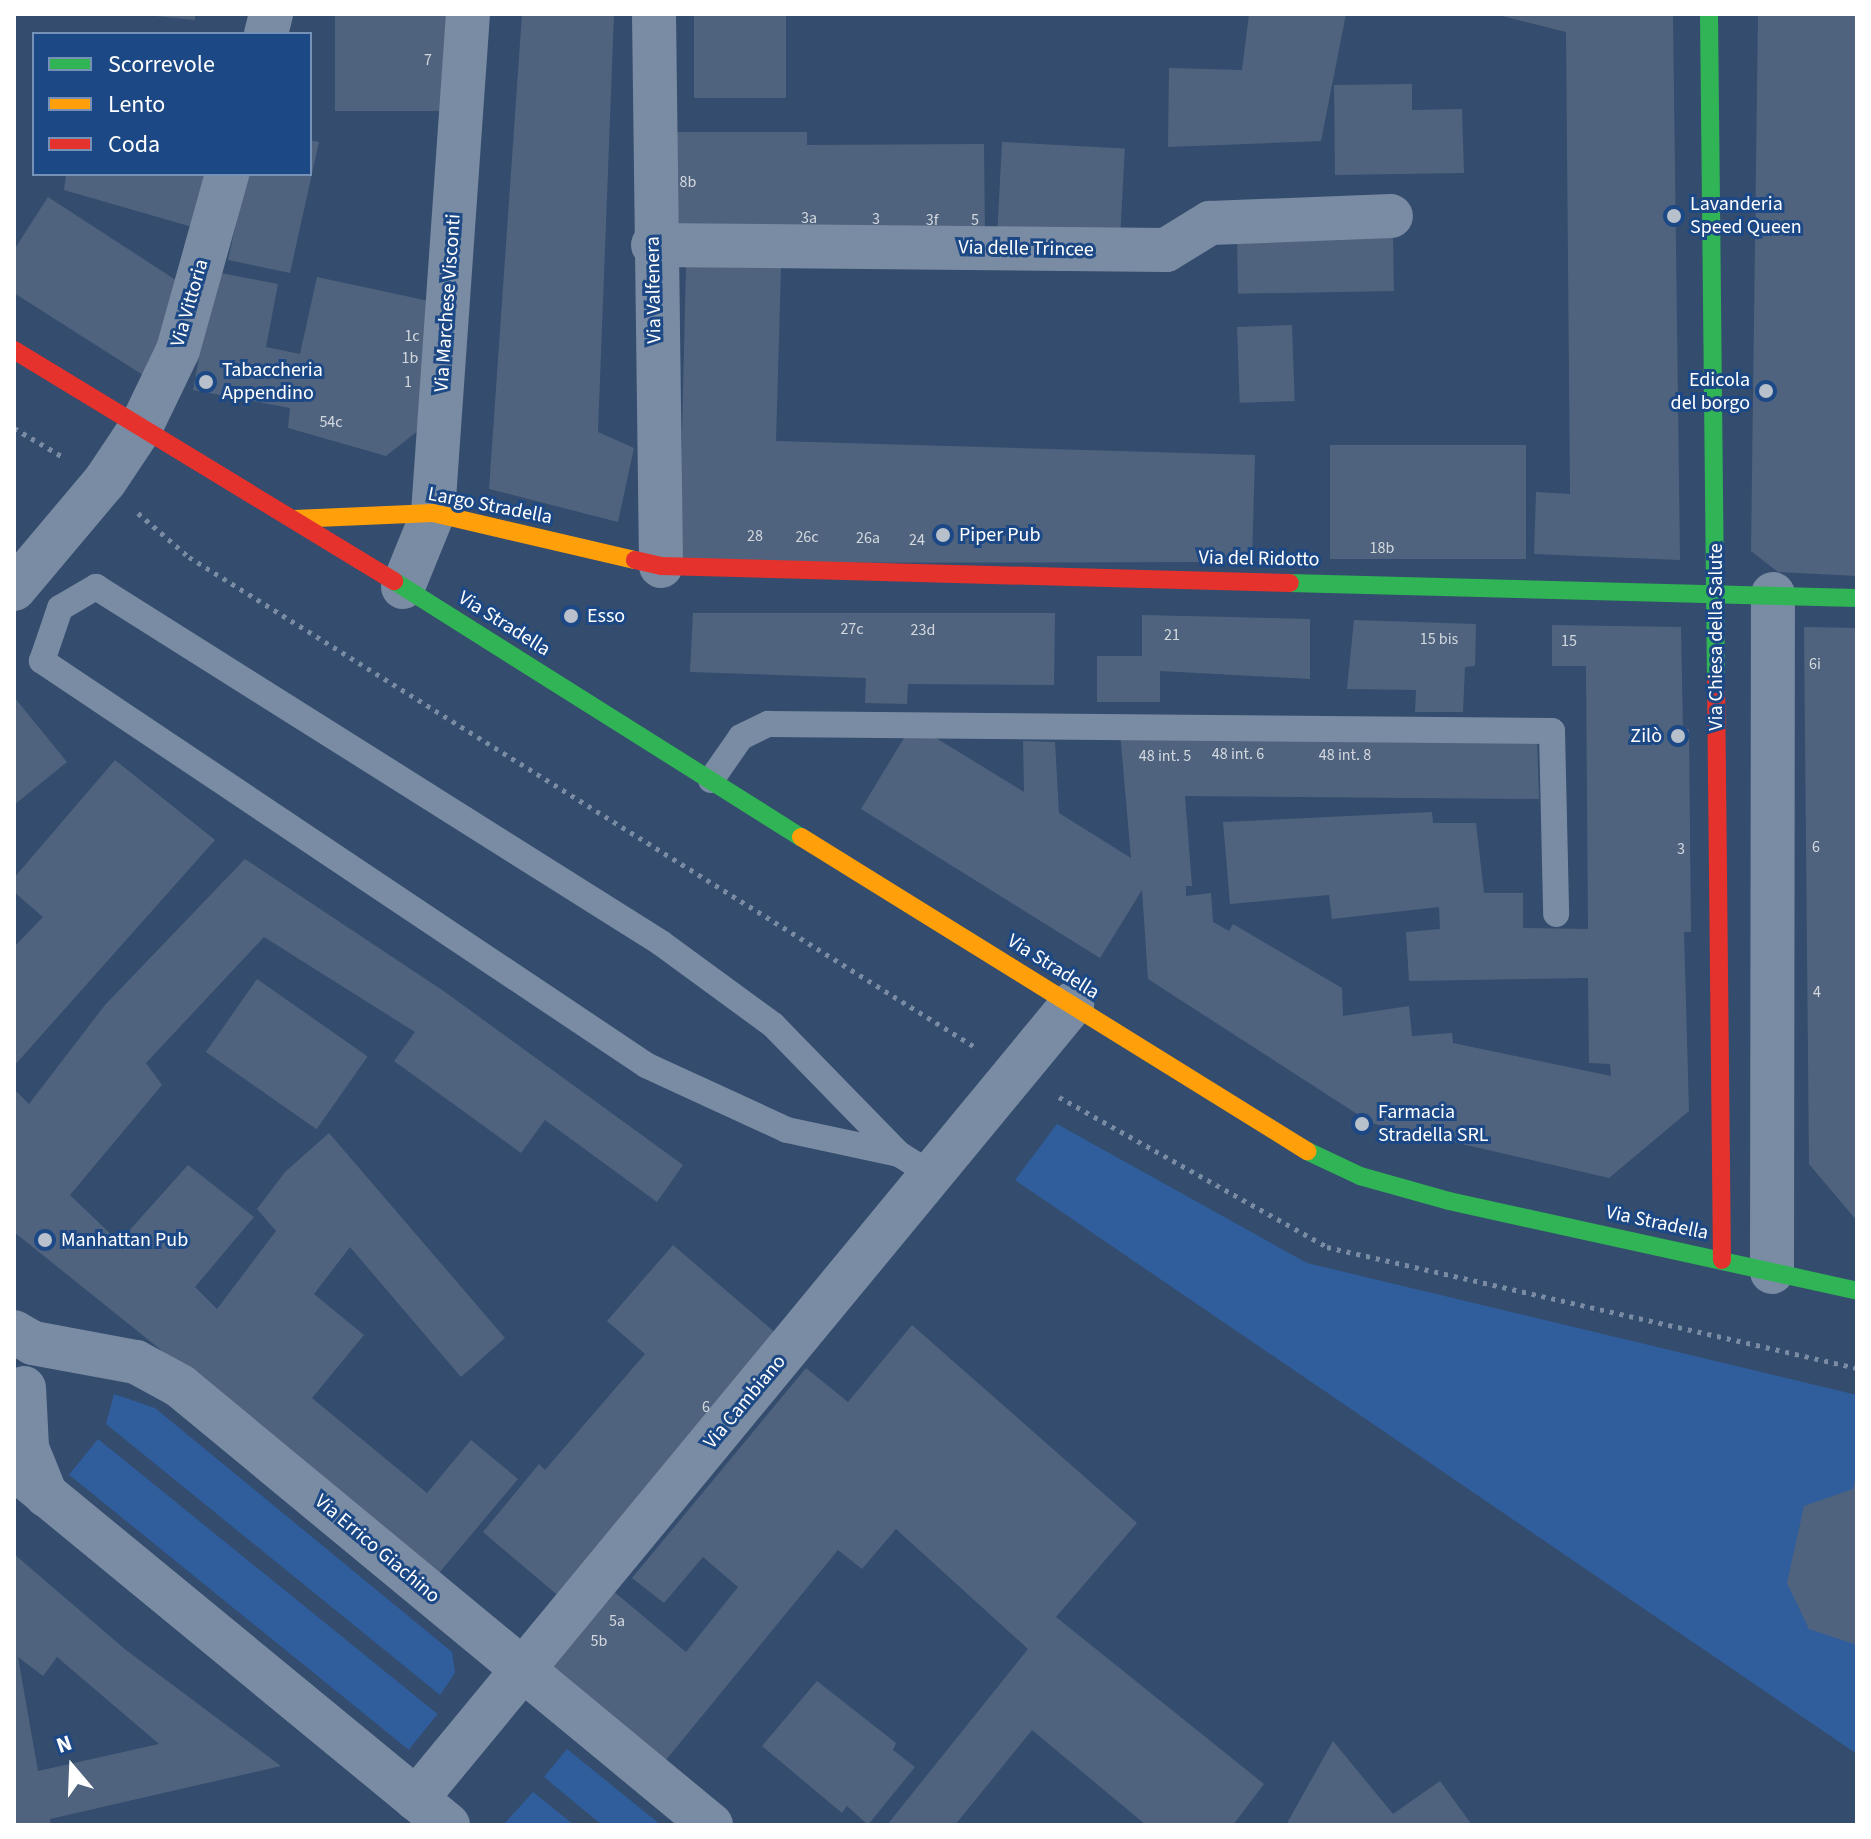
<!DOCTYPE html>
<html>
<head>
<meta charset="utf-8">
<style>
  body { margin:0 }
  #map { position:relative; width:1871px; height:1839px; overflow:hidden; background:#344c6d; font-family:"Source Sans 3",sans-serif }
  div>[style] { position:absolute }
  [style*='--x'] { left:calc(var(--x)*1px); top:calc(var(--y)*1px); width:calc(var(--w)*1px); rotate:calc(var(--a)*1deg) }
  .green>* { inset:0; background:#305e9c; transform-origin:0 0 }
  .building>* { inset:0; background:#50637e; transform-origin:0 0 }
  .path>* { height:5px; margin-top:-2.5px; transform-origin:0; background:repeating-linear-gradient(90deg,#7a8ca3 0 4px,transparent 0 10px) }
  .lane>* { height:26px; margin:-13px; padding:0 13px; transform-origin:13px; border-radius:13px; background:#7a8ca3 }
  .street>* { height:44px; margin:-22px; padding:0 22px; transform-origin:22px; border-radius:22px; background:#7a8ca3 }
  .fast>* { height:18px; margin:-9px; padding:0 9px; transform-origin:9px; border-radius:9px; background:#30b455 }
  .slow>* { height:18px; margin:-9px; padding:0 9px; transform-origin:9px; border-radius:9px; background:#ff9f0a }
  .jam>* { height:18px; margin:-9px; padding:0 9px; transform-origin:9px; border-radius:9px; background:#e5322d }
  .dots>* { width:22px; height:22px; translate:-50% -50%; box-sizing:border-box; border:4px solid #1c4885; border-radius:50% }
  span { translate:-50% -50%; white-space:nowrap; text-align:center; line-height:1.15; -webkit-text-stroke:6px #1c4885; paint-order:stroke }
  .number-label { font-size:16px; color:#d3d8df }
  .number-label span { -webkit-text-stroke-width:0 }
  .poi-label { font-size:20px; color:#fff }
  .left { translate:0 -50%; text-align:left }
  .right { translate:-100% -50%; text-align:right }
  .street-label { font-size:20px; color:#fff }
  .frame { position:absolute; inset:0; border:16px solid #fff; pointer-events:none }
  .legend { position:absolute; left:32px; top:32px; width:280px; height:144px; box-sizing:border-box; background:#1c4885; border:2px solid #7791b6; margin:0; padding:10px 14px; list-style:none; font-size:24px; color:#fff }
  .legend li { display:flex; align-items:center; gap:16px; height:40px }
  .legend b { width:40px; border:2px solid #7791b6 }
  .north { position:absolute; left:32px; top:1727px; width:80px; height:80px; -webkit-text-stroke:6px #1c4885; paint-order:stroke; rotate:341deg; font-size:22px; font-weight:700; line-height:32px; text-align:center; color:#fff }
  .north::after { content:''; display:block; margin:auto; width:28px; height:36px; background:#fff; clip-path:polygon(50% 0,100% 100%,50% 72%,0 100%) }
</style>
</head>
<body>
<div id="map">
  <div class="green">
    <i style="clip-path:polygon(1057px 1124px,1307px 1263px,1857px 1395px,1857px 1754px,1015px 1180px)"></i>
    <i style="clip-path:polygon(114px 1394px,155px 1408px,452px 1652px,455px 1673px,440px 1695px,106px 1424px)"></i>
    <i style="left:98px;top:1439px;width:437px;height:46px;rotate:39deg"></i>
    <i style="clip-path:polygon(567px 1749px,661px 1825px,602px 1825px,544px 1777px)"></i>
    <i style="clip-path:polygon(533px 1792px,574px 1825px,505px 1823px)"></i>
  </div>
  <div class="building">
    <i style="clip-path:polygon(136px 14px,195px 14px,195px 20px)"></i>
    <i style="left:335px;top:14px;width:118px;height:97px"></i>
    <i style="clip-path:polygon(522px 14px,614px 14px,598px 432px,634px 448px,618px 522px,489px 489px)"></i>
    <i style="left:694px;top:14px;width:92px;height:84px"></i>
    <i style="clip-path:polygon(1249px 14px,1346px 14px,1321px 141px,1168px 147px,1169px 68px,1242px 70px)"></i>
    <i style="clip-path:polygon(1494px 14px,1673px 14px,1680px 560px,1534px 554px,1536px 492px,1570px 494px,1566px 32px)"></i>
    <i style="clip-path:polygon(1758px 14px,1857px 14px,1857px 576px,1778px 572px,1751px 551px)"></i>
    <i style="clip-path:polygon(1412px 84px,1412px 110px,1462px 109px,1464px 173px,1335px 175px,1334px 85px)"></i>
    <i style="clip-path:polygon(675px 132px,807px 132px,807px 145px,984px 144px,985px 236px,675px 237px)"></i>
    <i style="clip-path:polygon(310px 140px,319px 142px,290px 273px,228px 260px,247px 174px,310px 174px)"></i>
    <i style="left:1002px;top:142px;width:123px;height:98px;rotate:3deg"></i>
    <i style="clip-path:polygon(66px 174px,219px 174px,206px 231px,64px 190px)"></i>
    <i style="clip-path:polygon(48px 197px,185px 286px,157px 384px,14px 293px,14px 250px)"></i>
    <i style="left:1393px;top:236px;width:55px;height:156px;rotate:89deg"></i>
    <i style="clip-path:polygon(686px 265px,781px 268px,776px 441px,1255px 455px,1252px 562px,679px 563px)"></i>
    <i style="clip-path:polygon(215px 272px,278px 284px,266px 347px,300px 354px,317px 277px,438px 303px,419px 430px,386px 456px,288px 428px,290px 408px,193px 390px)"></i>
    <i style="left:1292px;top:325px;width:76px;height:55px;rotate:88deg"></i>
    <i style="left:1330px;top:445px;width:196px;height:114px"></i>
    <i style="clip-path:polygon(693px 613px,1055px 613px,1054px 685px,908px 684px,907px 704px,865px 703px,866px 678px,690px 672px)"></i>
    <i style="clip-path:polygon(1142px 615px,1310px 619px,1310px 679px,1160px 671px,1160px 702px,1097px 702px,1097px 656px,1142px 656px)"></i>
    <i style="clip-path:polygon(1354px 620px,1476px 624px,1475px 666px,1465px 667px,1463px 712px,1415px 712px,1416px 690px,1347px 689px)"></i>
    <i style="clip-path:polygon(1552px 625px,1681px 627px,1683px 729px,1689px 729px,1691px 932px,1684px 932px,1689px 1111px,1609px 1178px,1371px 1123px,1148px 979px,1142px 890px,1100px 958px,861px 809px,904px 738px,923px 730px,1024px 792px,1023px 741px,1055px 742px,1059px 813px,1131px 858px,1120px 732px,1537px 737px,1539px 799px,1185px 796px,1192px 886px,1186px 886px,1186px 896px,1211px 893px,1213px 922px,1229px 931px,1233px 924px,1342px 988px,1343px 1016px,1409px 1006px,1412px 1036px,1452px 1033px,1453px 1043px,1611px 1076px,1610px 1064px,1589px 1063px,1588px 978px,1409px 981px,1406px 932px,1440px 929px,1439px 907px,1332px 919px,1329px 895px,1230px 904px,1223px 822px,1432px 812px,1433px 823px,1476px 823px,1484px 893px,1523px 893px,1523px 928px,1588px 929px,1586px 666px,1552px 666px)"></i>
    <i style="clip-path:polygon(1804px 627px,1857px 628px,1857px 1221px,1809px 1164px)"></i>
    <i style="clip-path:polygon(14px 697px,67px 762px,14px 805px)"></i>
    <i style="clip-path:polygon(115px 760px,215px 840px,14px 1066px,14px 947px,43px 917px,14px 892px,14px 878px)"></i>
    <i style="clip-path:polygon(245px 859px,445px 992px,683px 1165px,657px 1202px,545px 1120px,521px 1153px,394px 1061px,415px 1032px,264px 937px,146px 1063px,162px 1085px,70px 1195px,119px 1242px,188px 1165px,254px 1217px,195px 1287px,217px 1309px,276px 1231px,257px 1209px,285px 1172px,329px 1133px,505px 1338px,461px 1377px,350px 1247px,314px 1294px,364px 1335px,312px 1398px,427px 1493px,471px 1440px,518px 1479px,439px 1573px,14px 1232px,14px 1089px,29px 1104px,105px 1005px)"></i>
    <i style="left:257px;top:979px;width:135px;height:89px;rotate:35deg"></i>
    <i style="clip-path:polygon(673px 1245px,785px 1341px,562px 1599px,483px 1532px,539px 1464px,545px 1470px,645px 1354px,607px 1321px)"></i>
    <i style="clip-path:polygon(912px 1325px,1137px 1523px,1056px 1617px,1264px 1784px,1233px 1825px,1146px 1825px,1032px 1730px,955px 1825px,887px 1825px,1028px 1649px,896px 1529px,862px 1569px,838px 1550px,661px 1766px,545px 1669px,612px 1590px,686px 1652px,738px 1587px,703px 1557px,664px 1603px,632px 1578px,806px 1368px,848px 1402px)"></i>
    <i style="clip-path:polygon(1856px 1476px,1857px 1476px,1857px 1645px,1809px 1629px,1787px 1583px,1804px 1506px,1853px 1489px)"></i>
    <i style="clip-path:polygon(evenodd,14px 1554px,126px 1650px,281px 1766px,50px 1819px,51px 1825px,14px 1825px,14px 1554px,18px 1657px,43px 1676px,57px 1657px,159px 1744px,38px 1771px,18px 1657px)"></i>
    <i style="clip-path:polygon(817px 1681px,896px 1743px,893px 1750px,915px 1767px,868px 1825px,847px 1806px,842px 1813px,762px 1746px)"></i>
    <i style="clip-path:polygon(1333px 1741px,1393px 1814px,1440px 1781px,1472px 1825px,1286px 1825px)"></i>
  </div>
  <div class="path">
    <i style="--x:14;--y:428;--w:57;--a:30.6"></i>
    <i style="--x:138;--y:513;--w:67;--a:40.8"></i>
    <i style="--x:189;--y:557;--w:926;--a:31.94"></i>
    <i style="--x:1059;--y:1097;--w:307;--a:29.2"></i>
    <i style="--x:1327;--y:1247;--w:544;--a:12.86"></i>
  </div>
  <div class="lane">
    <i style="--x:711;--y:780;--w:52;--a:-55.1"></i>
    <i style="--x:741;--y:737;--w:30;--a:-26"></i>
    <i style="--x:768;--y:724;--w:784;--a:0.51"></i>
    <i style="--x:1552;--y:731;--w:183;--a:88.7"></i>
    <i style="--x:899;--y:1154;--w:115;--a:-167.9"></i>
    <i style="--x:787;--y:1130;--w:155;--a:-155.3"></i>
    <i style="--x:646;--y:1065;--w:727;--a:-146.22"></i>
    <i style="--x:42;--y:661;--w:56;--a:-71.2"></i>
    <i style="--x:60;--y:608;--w:42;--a:-30.3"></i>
    <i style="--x:96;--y:587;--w:668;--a:32.21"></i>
    <i style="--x:661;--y:943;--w:139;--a:36.2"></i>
    <i style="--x:773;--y:1025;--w:180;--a:45.7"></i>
    <i style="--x:899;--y:1154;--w:40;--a:32"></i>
  </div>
  <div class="street">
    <i style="--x:654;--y:14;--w:552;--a:89.27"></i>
    <i style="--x:266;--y:34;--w:21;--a:-76"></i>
    <i style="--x:653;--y:245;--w:513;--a:0.56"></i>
    <i style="--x:1166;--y:250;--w:52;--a:-31.5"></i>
    <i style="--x:1210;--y:223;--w:181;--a:-2.2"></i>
    <i style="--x:403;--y:587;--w:80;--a:-67.9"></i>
    <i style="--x:433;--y:513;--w:500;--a:-85.99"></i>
    <i style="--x:14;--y:589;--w:141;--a:-49.9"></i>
    <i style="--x:105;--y:481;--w:65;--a:-56.3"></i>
    <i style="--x:141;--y:427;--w:85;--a:-64.3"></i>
    <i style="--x:178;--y:350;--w:183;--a:-74.4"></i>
    <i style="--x:1772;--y:1272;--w:678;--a:-89.92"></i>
    <i style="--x:14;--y:1332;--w:22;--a:30"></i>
    <i style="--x:33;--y:1343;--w:105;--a:10.5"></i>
    <i style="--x:136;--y:1362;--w:50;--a:28.6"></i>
    <i style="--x:180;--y:1386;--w:689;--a:39.58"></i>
    <i style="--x:24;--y:1388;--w:60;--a:87.1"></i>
    <i style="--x:27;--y:1448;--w:51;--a:68"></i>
    <i style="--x:14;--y:1468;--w:562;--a:39.44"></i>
    <i style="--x:416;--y:1799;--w:1031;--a:-50.47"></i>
  </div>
  <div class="fast">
    <i style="--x:1709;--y:14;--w:666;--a:89.4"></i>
    <i style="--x:394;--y:581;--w:481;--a:32.2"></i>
    <i style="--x:1290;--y:583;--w:567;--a:1.52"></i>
    <i style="--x:1307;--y:1151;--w:59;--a:25.3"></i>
    <i style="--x:1360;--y:1176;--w:92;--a:15.7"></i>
    <i style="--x:1449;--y:1201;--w:418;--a:12.4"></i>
  </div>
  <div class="slow">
    <i style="--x:294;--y:519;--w:139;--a:-2.5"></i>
    <i style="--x:433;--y:513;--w:207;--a:13.1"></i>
    <i style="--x:801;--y:837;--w:596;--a:31.82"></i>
  </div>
  <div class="jam">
    <i style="--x:14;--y:350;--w:445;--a:31.3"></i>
    <i style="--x:635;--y:560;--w:27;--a:13"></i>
    <i style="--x:661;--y:566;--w:629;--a:1.55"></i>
    <i style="--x:1716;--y:680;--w:580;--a:89.41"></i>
  </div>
  <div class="dots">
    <i style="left:1674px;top:216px;background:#b8c0cc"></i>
    <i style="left:206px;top:382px;background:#b8c0cc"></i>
    <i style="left:1766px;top:391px;background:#b8c0cc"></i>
    <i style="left:943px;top:535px;background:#b8c0cc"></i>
    <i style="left:571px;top:616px;background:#b8c0cc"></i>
    <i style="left:1678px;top:736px;background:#b8c0cc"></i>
    <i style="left:1362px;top:1124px;background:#b8c0cc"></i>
    <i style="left:45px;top:1240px;background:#b8c0cc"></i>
  </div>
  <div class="number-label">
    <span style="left:428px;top:60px">7</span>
    <span style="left:688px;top:182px">8b</span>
    <span style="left:809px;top:218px">3a</span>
    <span style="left:876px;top:219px">3</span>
    <span style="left:932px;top:220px">3f</span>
    <span style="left:975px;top:220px">5</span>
    <span style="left:412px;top:336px">1c</span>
    <span style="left:410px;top:358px">1b</span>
    <span style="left:408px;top:382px">1</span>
    <span style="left:331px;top:422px">54c</span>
    <span style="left:755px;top:536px">28</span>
    <span style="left:807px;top:537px">26c</span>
    <span style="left:868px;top:538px">26a</span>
    <span style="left:917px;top:540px">24</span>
    <span style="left:1382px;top:548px">18b</span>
    <span style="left:852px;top:629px">27c</span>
    <span style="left:923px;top:630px">23d</span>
    <span style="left:1172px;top:635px">21</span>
    <span style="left:1439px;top:639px">15 bis</span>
    <span style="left:1569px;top:641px">15</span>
    <span style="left:1815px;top:664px">6i</span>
    <span style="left:1238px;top:754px">48 int. 6</span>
    <span style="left:1345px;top:755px">48 int. 8</span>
    <span style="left:1165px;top:756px">48 int. 5</span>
    <span style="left:1816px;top:847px">6</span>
    <span style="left:1681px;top:849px">3</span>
    <span style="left:1817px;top:992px">4</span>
    <span style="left:706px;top:1407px">6</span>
    <span style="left:617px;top:1621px">5a</span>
    <span style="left:599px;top:1641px">5b</span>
  </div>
  <div class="poi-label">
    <span class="left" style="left:1690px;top:216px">Lavanderia<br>Speed Queen</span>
    <span class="left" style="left:222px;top:382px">Tabaccheria<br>Appendino</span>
    <span class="right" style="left:1750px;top:392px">Edicola<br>del borgo</span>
    <span class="left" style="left:959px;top:535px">Piper Pub</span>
    <span class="left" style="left:587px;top:616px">Esso</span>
    <span class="right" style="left:1662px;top:736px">Zilò</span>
    <span class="left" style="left:1378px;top:1124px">Farmacia<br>Stradella SRL</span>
    <span class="left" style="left:61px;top:1240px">Manhattan Pub</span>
  </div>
  <div class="street-label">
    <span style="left:1026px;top:249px;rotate:1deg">Via delle Trincee</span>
    <span style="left:654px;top:290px;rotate:-91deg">Via Valfenera</span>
    <span style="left:190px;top:303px;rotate:-74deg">Via Vittoria</span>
    <span style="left:448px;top:303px;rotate:-86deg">Via Marchese Visconti</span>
    <span style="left:490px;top:506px;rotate:11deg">Largo Stradella</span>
    <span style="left:1259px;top:559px;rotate:1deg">Via del Ridotto</span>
    <span style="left:504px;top:624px;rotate:32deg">Via Stradella</span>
    <span style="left:1716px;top:637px;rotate:-90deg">Via Chiesa della Salute</span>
    <span style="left:1053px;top:967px;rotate:32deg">Via Stradella</span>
    <span style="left:1657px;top:1223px;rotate:12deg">Via Stradella</span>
    <span style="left:745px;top:1402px;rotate:-50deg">Via Cambiano</span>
    <span style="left:377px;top:1549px;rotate:40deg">Via Errico Giachino</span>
  </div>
  <div class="frame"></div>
  <ul class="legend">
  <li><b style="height:10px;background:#30b455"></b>Scorrevole</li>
  <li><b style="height:10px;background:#ff9f0a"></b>Lento</li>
  <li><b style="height:10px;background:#e5322d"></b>Coda</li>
  </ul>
  <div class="north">N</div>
</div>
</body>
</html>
